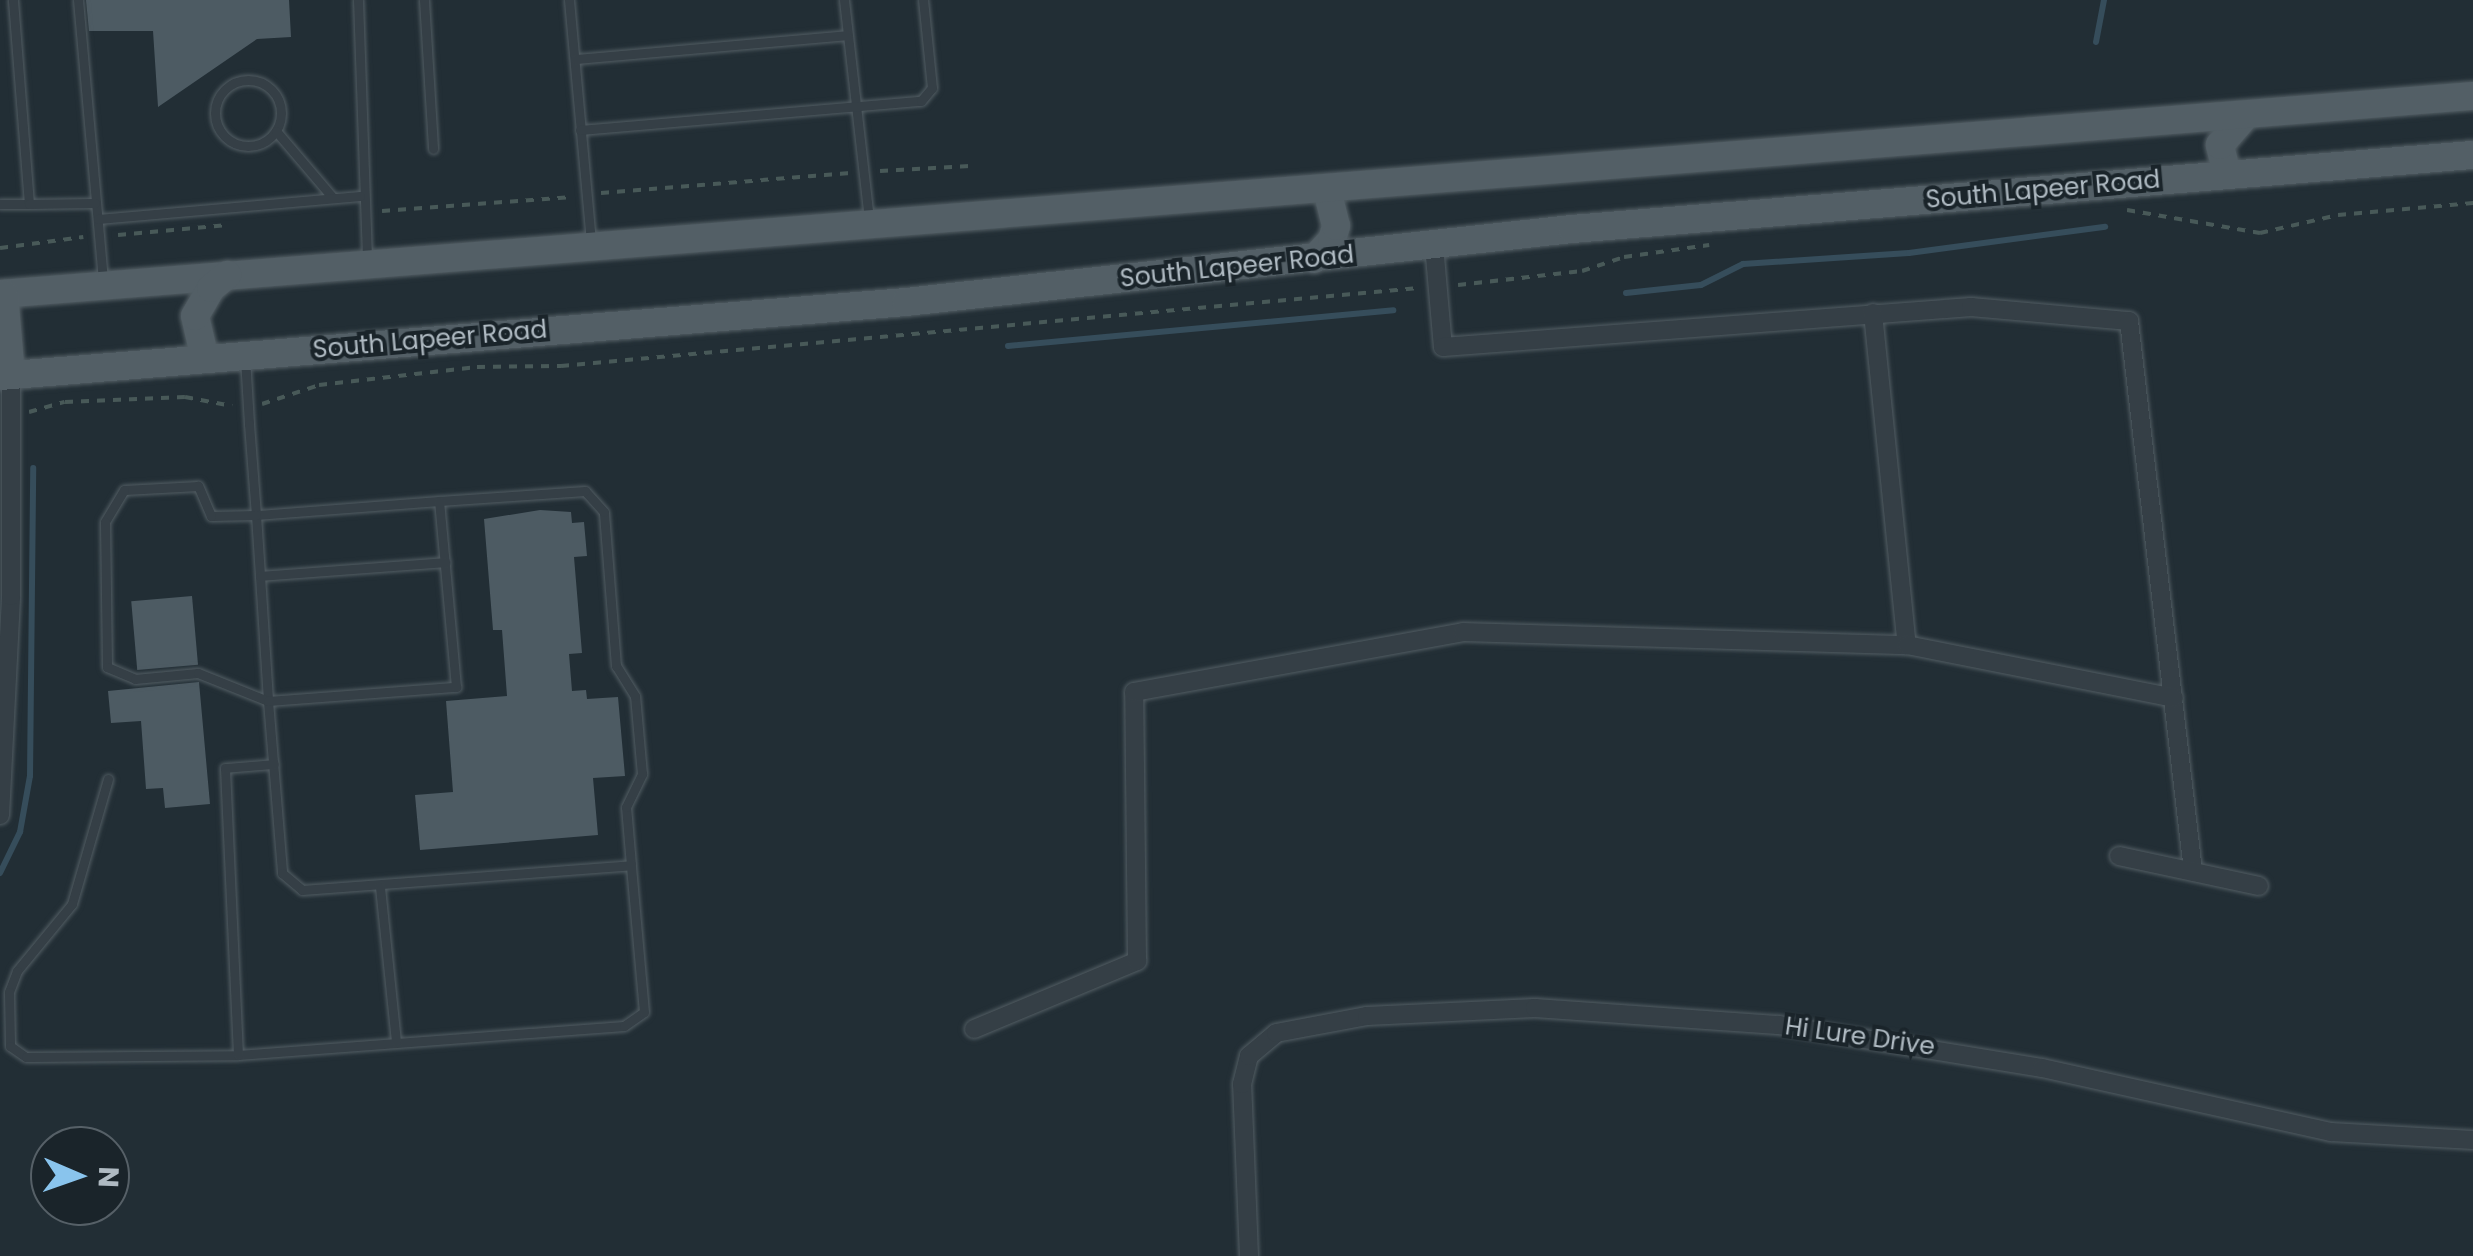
<!DOCTYPE html>
<html>
<head>
<meta charset="utf-8">
<style>
  body { margin:0 }
  #map { position:relative; width:2473px; height:1256px; overflow:hidden; background:#222e35; font-family:Poppins,sans-serif }
  div>[style] { position:absolute }
  [style*='--x'] { left:calc(var(--x)*1px); top:calc(var(--y)*1px); width:calc(var(--w)*1px); rotate:calc(var(--a)*1deg) }
  .stream>* { height:6px; margin:-3px; padding:0 3px; transform-origin:3px; border-radius:3px; background:#364d5b }
  .building>* { inset:0; background:#4d5b63; transform-origin:0 0 }
  .path>* { height:4px; margin-top:-2px; transform-origin:0; background:repeating-linear-gradient(90deg,#485958 0 8px,transparent 0 16px) }
  .roads { filter:drop-shadow(0 0 2px #525d63) drop-shadow(0 0 2px #525d63) }
  .service>* { height:9px; margin:-4.5px; padding:0 4.5px; transform-origin:4.5px; border-radius:4.5px; background:#353f46 }
  .service>.ring { margin:-4.5px; padding:0; box-sizing:content-box; background:none; border:9px solid #353f46; border-radius:50% }
  .minor>* { height:18px; margin:-9px; padding:0 9px; transform-origin:9px; border-radius:9px; background:#353f46 }
  .primary>* { height:28px; margin:-14px; padding:0 14px; transform-origin:14px; border-radius:14px; background:#535f66 }
  span { translate:-50% -50%; white-space:nowrap; text-align:center; line-height:1.15; -webkit-text-stroke:8px #1a242a; paint-order:stroke }
  .street-label { font-size:25px; color:#afbac2 }
  .north { position:absolute; left:30px; top:1126px; width:100px; height:100px; box-sizing:border-box; background:#1a242a; border:2px solid #566067; border-radius:50%; rotate:92deg; font-size:28px; font-weight:700; line-height:40px; text-align:center; color:#afbac2 }
  .north::after { content:''; display:block; margin:auto; width:35px; height:45px; background:#89c4ed; clip-path:polygon(50% 0,100% 100%,50% 72%,0 100%) }
</style>
</head>
<body>
<div id="map">
  <div class="stream">
    <i style="--x:2096;--y:42;--w:43;--a:-79.2"></i>
    <i style="--x:1626;--y:293;--w:75;--a:-6.1"></i>
    <i style="--x:1701;--y:285;--w:47;--a:-26.6"></i>
    <i style="--x:1743;--y:264;--w:166;--a:-3.8"></i>
    <i style="--x:1909;--y:253;--w:198;--a:-7.6"></i>
    <i style="--x:1008;--y:346;--w:387;--a:-5.3"></i>
    <i style="--x:0;--y:873;--w:46;--a:-64"></i>
    <i style="--x:20;--y:832;--w:57;--a:-79.9"></i>
    <i style="--x:30;--y:776;--w:308;--a:-89.4"></i>
  </div>
  <div class="building">
    <i style="clip-path:polygon(86px 0,289px 0,291px 37px,257px 39px,158px 107px,153px 31px,89px 31px)"></i>
    <i style="clip-path:polygon(540px 510px,571px 512px,572px 523px,584px 522px,587px 556px,574px 557px,582px 653px,569px 654px,572px 691px,586px 690px,587px 699px,618px 697px,625px 776px,593px 778px,598px 835px,420px 850px,415px 795px,453px 792px,446px 701px,507px 696px,502px 630px,493px 630px,484px 519px)"></i>
    <i style="left:192px;top:596px;width:69px;height:61px;rotate:85deg"></i>
    <i style="clip-path:polygon(199px 682px,210px 804px,165px 808px,163px 788px,146px 789px,141px 721px,111px 723px,108px 691px)"></i>
  </div>
  <div class="path">
    <i style="--x:880;--y:171;--w:90;--a:-3.2"></i>
    <i style="--x:601;--y:193;--w:250;--a:-4.6"></i>
    <i style="--x:2127;--y:210;--w:135;--a:9.8"></i>
    <i style="--x:2260;--y:233;--w:80;--a:-13"></i>
    <i style="--x:2338;--y:215;--w:136;--a:-5.1"></i>
    <i style="--x:382;--y:211;--w:191;--a:-4.2"></i>
    <i style="--x:118;--y:235;--w:110;--a:-5.2"></i>
    <i style="--x:0;--y:248;--w:84;--a:-7.5"></i>
    <i style="--x:1458;--y:285;--w:125;--a:-6.4"></i>
    <i style="--x:1582;--y:271;--w:44;--a:-18.4"></i>
    <i style="--x:1624;--y:257;--w:86;--a:-8"></i>
    <i style="--x:262;--y:404;--w:60;--a:-18.4"></i>
    <i style="--x:319;--y:385;--w:159;--a:-6.5"></i>
    <i style="--x:477;--y:367;--w:84;--a:-0.7"></i>
    <i style="--x:561;--y:366;--w:861;--a:-5.2"></i>
    <i style="--x:29;--y:412;--w:37;--a:-16"></i>
    <i style="--x:65;--y:402;--w:120;--a:-2.4"></i>
    <i style="--x:185;--y:397;--w:48;--a:10.8"></i>
  </div>
  <div class="roads">
    <div class="service">
      <i style="--x:78;--y:0;--w:282;--a:84.9"></i>
      <i style="--x:358;--y:0;--w:262;--a:88"></i>
      <i style="--x:424;--y:0;--w:149;--a:86.5"></i>
      <i style="--x:569;--y:0;--w:244;--a:84.8"></i>
      <i style="--x:844;--y:0;--w:222;--a:83.5"></i>
      <i style="--x:575;--y:59;--w:273;--a:-5"></i>
      <i class="ring" style="left:215px;top:80px;width:57px;height:57px"></i>
      <i style="--x:580;--y:130;--w:342;--a:-4.9"></i>
      <i style="--x:921;--y:101;--w:17;--a:-50"></i>
      <i style="--x:932;--y:88;--w:88;--a:-95.8"></i>
      <i style="--x:276;--y:131;--w:88;--a:49.6"></i>
      <i style="--x:0;--y:204;--w:29;--a:0"></i>
      <i style="--x:29;--y:204;--w:205;--a:-94.5"></i>
      <i style="--x:29;--y:204;--w:66;--a:-0.9"></i>
      <i style="--x:98;--y:219;--w:263;--a:-5"></i>
      <i style="--x:245;--y:358;--w:66;--a:86.5"></i>
      <i style="--x:249;--y:424;--w:91;--a:85.6"></i>
      <i style="--x:256;--y:515;--w:61;--a:86.2"></i>
      <i style="--x:260;--y:576;--w:125;--a:86.3"></i>
      <i style="--x:268;--y:701;--w:173;--a:85.3"></i>
      <i style="--x:282;--y:873;--w:26;--a:40"></i>
      <i style="--x:302;--y:890;--w:330;--a:-4.3"></i>
      <i style="--x:631;--y:865;--w:58;--a:-94.9"></i>
      <i style="--x:626;--y:807;--w:37;--a:-64"></i>
      <i style="--x:642;--y:774;--w:78;--a:-95.1"></i>
      <i style="--x:635;--y:696;--w:36;--a:-122"></i>
      <i style="--x:616;--y:666;--w:154;--a:-94.5"></i>
      <i style="--x:604;--y:512;--w:28;--a:-132"></i>
      <i style="--x:585;--y:491;--w:146;--a:176.1"></i>
      <i style="--x:439;--y:501;--w:184;--a:175.6"></i>
      <i style="--x:256;--y:515;--w:45;--a:178.7"></i>
      <i style="--x:211;--y:516;--w:33;--a:-113"></i>
      <i style="--x:198;--y:486;--w:74;--a:176.9"></i>
      <i style="--x:124;--y:490;--w:37;--a:121"></i>
      <i style="--x:105;--y:522;--w:145;--a:89.2"></i>
      <i style="--x:107;--y:667;--w:30;--a:23"></i>
      <i style="--x:135;--y:679;--w:63;--a:-5.4"></i>
      <i style="--x:198;--y:673;--w:75;--a:21.8"></i>
      <i style="--x:268;--y:701;--w:189;--a:-4.3"></i>
      <i style="--x:456;--y:687;--w:187;--a:-95.2"></i>
      <i style="--x:260;--y:576;--w:186;--a:-4.3"></i>
      <i style="--x:108;--y:779;--w:130;--a:106.1"></i>
      <i style="--x:72;--y:904;--w:87;--a:129.4"></i>
      <i style="--x:17;--y:971;--w:22;--a:111"></i>
      <i style="--x:9;--y:992;--w:54;--a:88.9"></i>
      <i style="--x:10;--y:1046;--w:19;--a:35"></i>
      <i style="--x:26;--y:1057;--w:212;--a:-0.5"></i>
      <i style="--x:238;--y:1055;--w:387;--a:-4.3"></i>
      <i style="--x:624;--y:1026;--w:24;--a:-35"></i>
      <i style="--x:644;--y:1012;--w:148;--a:-95.1"></i>
      <i style="--x:380;--y:887;--w:155;--a:84.1"></i>
      <i style="--x:238;--y:1055;--w:287;--a:-92.6"></i>
      <i style="--x:225;--y:768;--w:49;--a:-4.7"></i>
    </div>
    <div class="minor">
      <i style="--x:1434;--y:245;--w:102;--a:85"></i>
      <i style="--x:1443;--y:347;--w:530;--a:-4.33"></i>
      <i style="--x:1971;--y:307;--w:159;--a:5.1"></i>
      <i style="--x:2129;--y:321;--w:554;--a:83.36"></i>
      <i style="--x:1873;--y:313;--w:334;--a:84.2"></i>
      <i style="--x:0;--y:815;--w:219;--a:-87.1"></i>
      <i style="--x:11;--y:596;--w:221;--a:-90"></i>
      <i style="--x:2119;--y:856;--w:143;--a:12.1"></i>
      <i style="--x:974;--y:1029;--w:177;--a:-22.6"></i>
      <i style="--x:1137;--y:961;--w:269;--a:-90.6"></i>
      <i style="--x:1134;--y:692;--w:334;--a:-10.3"></i>
      <i style="--x:1463;--y:632;--w:444;--a:1.7"></i>
      <i style="--x:1907;--y:645;--w:272;--a:11.2"></i>
      <i style="--x:1249;--y:1256;--w:172;--a:-92.3"></i>
      <i style="--x:1242;--y:1084;--w:29;--a:-76"></i>
      <i style="--x:1249;--y:1056;--w:35;--a:-40"></i>
      <i style="--x:1276;--y:1033;--w:93;--a:-10.6"></i>
      <i style="--x:1367;--y:1016;--w:168;--a:-2.7"></i>
      <i style="--x:1535;--y:1008;--w:245;--a:4"></i>
      <i style="--x:1779;--y:1025;--w:266;--a:9.3"></i>
      <i style="--x:2042;--y:1068;--w:296;--a:12.5"></i>
      <i style="--x:2331;--y:1132;--w:142;--a:3.2"></i>
    </div>
    <div class="primary">
      <i style="--x:2227;--y:174;--w:30;--a:-104"></i>
      <i style="--x:2220;--y:145;--w:38;--a:-49"></i>
      <i style="--x:1314;--y:259;--w:26;--a:-47"></i>
      <i style="--x:1332;--y:240;--w:15;--a:-74"></i>
      <i style="--x:1336;--y:226;--w:37;--a:-104"></i>
      <i style="--x:0;--y:294;--w:2481;--a:-4.58"></i>
      <i style="--x:4;--y:294;--w:81;--a:85.1"></i>
      <i style="--x:205;--y:359;--w:44;--a:-103.1"></i>
      <i style="--x:195;--y:316;--w:32;--a:-60"></i>
      <i style="--x:211;--y:288;--w:21;--a:-39"></i>
      <i style="--x:0;--y:376;--w:909;--a:-4.67"></i>
      <i style="--x:906;--y:302;--w:670;--a:-6.26"></i>
      <i style="--x:1572;--y:229;--w:904;--a:-4.7"></i>
    </div>
  </div>
  <div class="street-label">
    <span style="left:2043px;top:190px;rotate:-5deg">South Lapeer Road</span>
    <span style="left:1237px;top:267px;rotate:-6deg">South Lapeer Road</span>
    <span style="left:430px;top:340px;rotate:-5deg">South Lapeer Road</span>
    <span style="left:1860px;top:1037px;rotate:8deg">Hi Lure Drive</span>
  </div>
  <div class="north">N</div>
</div>
</body>
</html>
